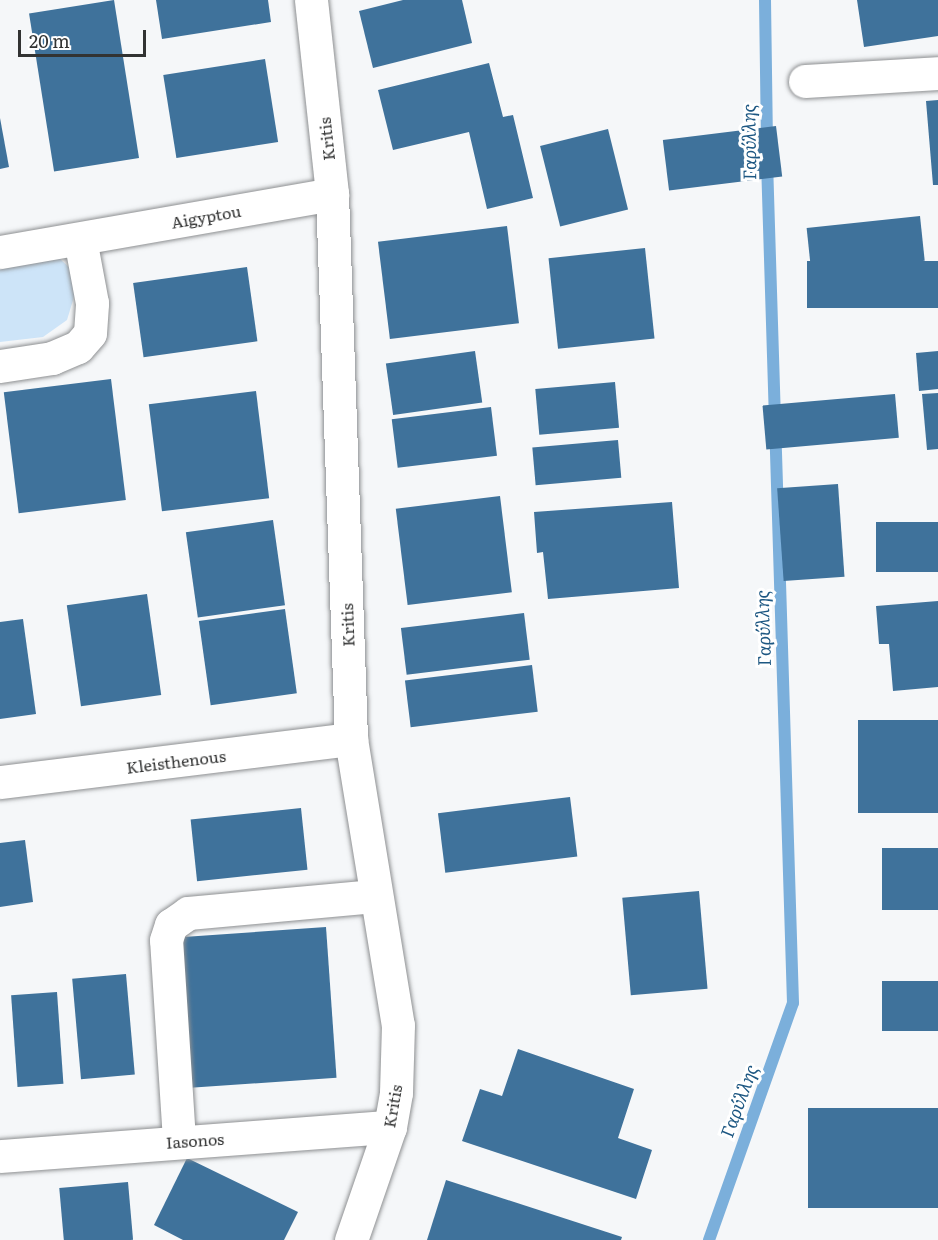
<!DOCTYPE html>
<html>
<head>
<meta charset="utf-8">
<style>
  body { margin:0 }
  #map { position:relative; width:938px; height:1240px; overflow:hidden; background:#f5f7f9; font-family:Literata,serif }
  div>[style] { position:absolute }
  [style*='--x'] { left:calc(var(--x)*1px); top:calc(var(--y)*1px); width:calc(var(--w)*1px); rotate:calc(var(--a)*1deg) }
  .green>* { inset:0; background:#cde4f8 }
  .stream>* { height:12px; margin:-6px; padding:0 6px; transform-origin:6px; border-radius:6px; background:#7bafdb }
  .building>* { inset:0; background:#3f729b; transform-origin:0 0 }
  .roads { filter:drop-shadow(0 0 2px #8e9092) drop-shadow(0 0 2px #8e9092) }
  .minor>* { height:33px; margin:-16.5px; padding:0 16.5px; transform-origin:16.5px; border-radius:16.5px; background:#fff }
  span { translate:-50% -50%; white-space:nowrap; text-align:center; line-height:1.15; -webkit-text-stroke:6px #fff; paint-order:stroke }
  .street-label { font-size:16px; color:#323333 }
  .water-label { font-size:18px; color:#1d5782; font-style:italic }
  .scale { position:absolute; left:18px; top:30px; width:128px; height:27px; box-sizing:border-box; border:3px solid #323333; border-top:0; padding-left:8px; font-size:18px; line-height:21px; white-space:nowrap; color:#323333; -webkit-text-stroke:4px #fff; paint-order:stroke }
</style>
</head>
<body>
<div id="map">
  <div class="green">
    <i style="clip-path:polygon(50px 250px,71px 269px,76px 290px,67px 320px,43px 337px,0 342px,0 259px)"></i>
  </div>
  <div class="stream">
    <i style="--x:765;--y:0;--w:143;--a:89.2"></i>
    <i style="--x:709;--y:1240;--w:251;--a:-70.5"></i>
    <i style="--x:793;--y:1003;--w:840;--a:-91.77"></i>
  </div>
  <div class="building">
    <i style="left:114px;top:0;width:160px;height:86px;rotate:81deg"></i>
    <i style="clip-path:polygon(156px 0,268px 0,271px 22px,162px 39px)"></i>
    <i style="clip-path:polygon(403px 0,462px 0,472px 43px,373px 68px,359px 11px)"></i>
    <i style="clip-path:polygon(857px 0,938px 0,938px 36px,864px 47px)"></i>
    <i style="left:265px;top:59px;width:84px;height:103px;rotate:81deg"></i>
    <i style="clip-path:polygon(489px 63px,503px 117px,513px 115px,533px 198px,487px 209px,469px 132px,393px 150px,378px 90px)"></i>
    <i style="clip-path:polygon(938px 100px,938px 185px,933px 185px,926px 101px)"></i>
    <i style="clip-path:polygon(0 118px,9px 167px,0 169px)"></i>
    <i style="left:776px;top:126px;width:51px;height:114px;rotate:83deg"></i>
    <i style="left:608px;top:129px;width:83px;height:70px;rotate:76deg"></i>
    <i style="left:920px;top:216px;width:45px;height:114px;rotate:84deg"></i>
    <i style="left:507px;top:226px;width:98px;height:130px;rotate:83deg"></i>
    <i style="left:645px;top:248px;width:91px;height:97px;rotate:84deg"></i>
    <i style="left:938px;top:261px;width:47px;height:131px;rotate:90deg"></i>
    <i style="left:247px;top:267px;width:75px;height:115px;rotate:82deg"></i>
    <i style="left:475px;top:351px;width:52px;height:90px;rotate:82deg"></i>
    <i style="clip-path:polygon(938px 351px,938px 389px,919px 391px,916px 353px)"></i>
    <i style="left:111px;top:379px;width:122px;height:108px;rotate:83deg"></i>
    <i style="left:615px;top:382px;width:46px;height:80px;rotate:85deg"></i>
    <i style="left:256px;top:391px;width:108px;height:108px;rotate:83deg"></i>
    <i style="clip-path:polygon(938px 393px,938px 449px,927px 450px,922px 394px)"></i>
    <i style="left:895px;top:394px;width:44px;height:133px;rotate:85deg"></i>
    <i style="left:491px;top:407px;width:49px;height:100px;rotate:83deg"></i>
    <i style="left:618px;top:440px;width:38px;height:86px;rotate:85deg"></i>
    <i style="left:838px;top:484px;width:93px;height:61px;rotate:86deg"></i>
    <i style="left:500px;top:496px;width:97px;height:105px;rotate:83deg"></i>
    <i style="clip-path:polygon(672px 502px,679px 588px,548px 599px,543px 552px,537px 553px,534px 512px)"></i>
    <i style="left:273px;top:520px;width:86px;height:88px;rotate:82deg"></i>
    <i style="left:938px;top:522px;width:50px;height:62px;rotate:90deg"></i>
    <i style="left:147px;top:594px;width:102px;height:81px;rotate:82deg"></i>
    <i style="clip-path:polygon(938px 601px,938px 687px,893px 691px,889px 644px,879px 644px,876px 606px)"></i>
    <i style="left:285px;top:609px;width:85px;height:87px;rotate:82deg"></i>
    <i style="left:524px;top:613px;width:47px;height:124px;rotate:83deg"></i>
    <i style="clip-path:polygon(23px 619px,36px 714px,0 719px,0 622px)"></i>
    <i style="left:532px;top:665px;width:47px;height:128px;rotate:83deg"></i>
    <i style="left:938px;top:720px;width:93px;height:80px;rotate:90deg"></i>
    <i style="left:570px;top:797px;width:60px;height:133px;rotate:83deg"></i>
    <i style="left:301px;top:808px;width:62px;height:111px;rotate:84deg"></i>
    <i style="clip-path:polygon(25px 840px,33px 902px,0 907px,0 843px)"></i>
    <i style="left:938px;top:848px;width:62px;height:56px;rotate:90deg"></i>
    <i style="left:699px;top:891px;width:98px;height:77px;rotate:85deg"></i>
    <i style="left:326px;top:927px;width:151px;height:150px;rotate:86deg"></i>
    <i style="left:126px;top:974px;width:101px;height:54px;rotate:85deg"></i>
    <i style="left:938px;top:981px;width:50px;height:56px;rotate:90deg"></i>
    <i style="left:57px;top:992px;width:92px;height:46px;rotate:86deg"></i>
    <i style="clip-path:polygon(518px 1049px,634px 1089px,618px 1138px,652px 1150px,636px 1199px,462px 1141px,480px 1089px,502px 1096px)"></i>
    <i style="left:938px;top:1108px;width:100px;height:130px;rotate:90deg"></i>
    <i style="clip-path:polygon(187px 1158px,298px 1212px,284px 1240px,183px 1240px,154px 1225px)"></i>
    <i style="clip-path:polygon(446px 1180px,622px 1237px,621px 1240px,427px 1240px)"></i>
    <i style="left:128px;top:1182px;width:58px;height:69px;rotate:85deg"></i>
  </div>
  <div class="roads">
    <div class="minor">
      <i style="--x:311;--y:0;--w:195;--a:83.8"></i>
      <i style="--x:332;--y:194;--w:545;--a:88"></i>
      <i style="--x:351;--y:739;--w:290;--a:80.7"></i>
      <i style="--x:398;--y:1025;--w:68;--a:91.7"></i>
      <i style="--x:396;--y:1093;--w:35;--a:100"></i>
      <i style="--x:390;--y:1127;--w:120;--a:109"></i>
      <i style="--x:805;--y:81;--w:133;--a:-3.4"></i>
      <i style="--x:0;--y:252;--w:337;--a:-9.9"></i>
      <i style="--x:0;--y:366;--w:53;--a:-8.7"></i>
      <i style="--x:52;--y:358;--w:28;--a:-23"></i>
      <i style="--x:78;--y:347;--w:18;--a:-49"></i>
      <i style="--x:90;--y:333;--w:30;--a:-86"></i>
      <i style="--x:92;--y:303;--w:65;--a:-100.6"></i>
      <i style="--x:0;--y:782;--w:354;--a:-7"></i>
      <i style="--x:179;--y:1140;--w:200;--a:-93.7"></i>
      <i style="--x:166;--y:940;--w:16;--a:-72"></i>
      <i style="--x:171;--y:925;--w:21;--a:-35"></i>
      <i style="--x:188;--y:913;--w:187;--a:-5.2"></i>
      <i style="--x:0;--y:1156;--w:391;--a:-4.3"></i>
    </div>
  </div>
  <div class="street-label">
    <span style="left:326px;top:139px;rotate:-96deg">Kritis</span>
    <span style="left:206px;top:216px;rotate:-10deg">Aigyptou</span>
    <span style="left:347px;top:625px;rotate:-92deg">Kritis</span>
    <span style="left:176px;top:761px;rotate:-7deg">Kleisthenous</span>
    <span style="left:392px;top:1106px;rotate:-80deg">Kritis</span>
    <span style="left:195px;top:1140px;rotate:-4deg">Iasonos</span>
  </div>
  <div class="water-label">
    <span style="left:749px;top:142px;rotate:-91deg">Γαρύλλης</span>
    <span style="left:763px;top:628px;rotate:-92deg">Γαρύλλης</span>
    <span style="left:739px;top:1101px;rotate:-70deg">Γαρύλλης</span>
  </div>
  <div class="scale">20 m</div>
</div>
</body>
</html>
